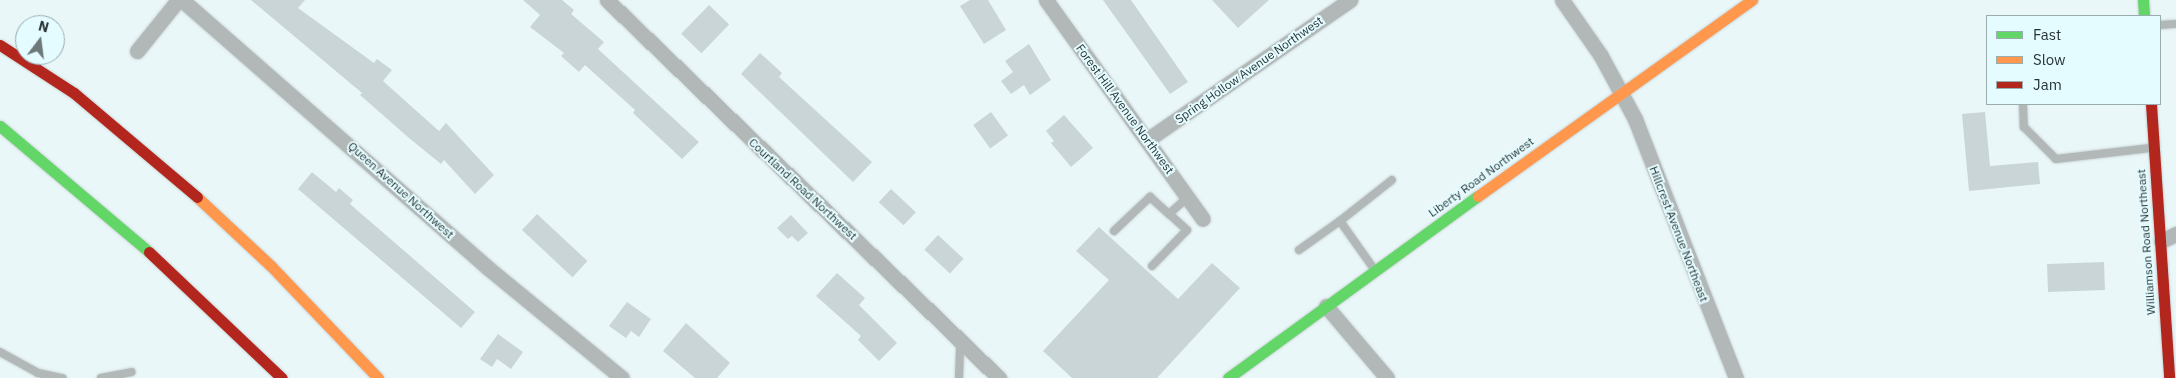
<!DOCTYPE html>
<html>
<head>
<meta charset="utf-8">
<style>
  body { margin:0 }
  #map { position:relative; width:2176px; height:378px; overflow:hidden; background:#eaf7f9; font-family:"IBM Plex Sans",sans-serif }
  div>[style] { position:absolute }
  [style*='--x'] { left:calc(var(--x)*1px); top:calc(var(--y)*1px); width:calc(var(--w)*1px); rotate:calc(var(--a)*1deg) }
  .building>* { inset:0; background:#cad5d7; transform-origin:0 0 }
  .roads { filter:drop-shadow(0 0 1px #c9d3d4) drop-shadow(0 0 1px #c9d3d4) }
  .lane>* { height:8px; margin:-4px; padding:0 4px; transform-origin:4px; border-radius:4px; background:#b2b8b8 }
  .street>* { height:15px; margin:-7.5px; padding:0 7.5px; transform-origin:7.5px; border-radius:7.5px; background:#b2b8b8 }
  .fast>* { height:11px; margin:-5.5px; padding:0 5.5px; transform-origin:5.5px; border-radius:5.5px; background:#63d668 }
  .slow>* { height:11px; margin:-5.5px; padding:0 5.5px; transform-origin:5.5px; border-radius:5.5px; background:#ff974d }
  .jam>* { height:11px; margin:-5.5px; padding:0 5.5px; transform-origin:5.5px; border-radius:5.5px; background:#b3261e }
  span { translate:-50% -50%; white-space:nowrap; text-align:center; line-height:1.15; -webkit-text-stroke:4px #e4fcff; paint-order:stroke }
  .street-label { font-size:12px; color:#283335 }
  .legend { position:absolute; left:1986px; top:15px; width:175px; height:90px; box-sizing:border-box; background:#e4fcff; border:1px solid #99acae; margin:0; padding:6px 9px; list-style:none; font-size:15px; color:#283335 }
  .legend li { display:flex; align-items:center; gap:10px; height:25px }
  .legend b { width:25px; border:1px solid #99acae }
  .north { position:absolute; left:15px; top:15px; width:50px; height:50px; box-sizing:border-box; background:#e4fcff; border:1px solid #99acae; border-radius:50%; rotate:15deg; font-size:14px; font-weight:700; line-height:20px; text-align:center; color:#283335 }
  .north::after { content:''; display:block; margin:auto; width:18px; height:22px; background:#6c787a; clip-path:polygon(50% 0,100% 100%,50% 72%,0 100%) }
</style>
</head>
<body>
<div id="map">
  <div class="building">
    <i style="clip-path:polygon(251px 0,305px 0,298px 8px,374px 63px,377px 59px,392px 70px,383px 81px,439px 131px,446px 123px,494px 175px,475px 194px,444px 160px,441px 164px,409px 138px,360px 95px,362px 93px)"></i>
    <i style="clip-path:polygon(523px 0,562px 0,574px 10px,571px 14px,604px 42px,598px 49px,699px 142px,682px 159px,633px 113px,635px 110px,585px 65px,579px 72px,561px 56px,564px 53px,530px 27px,540px 15px)"></i>
    <i style="clip-path:polygon(970px 0,988px 0,1006px 30px,984px 44px,960px 6px)"></i>
    <i style="clip-path:polygon(1103px 0,1131px 0,1188px 82px,1170px 94px)"></i>
    <i style="clip-path:polygon(1212px 0,1269px 0,1238px 28px)"></i>
    <i style="left:709px;top:5px;width:28px;height:40px;rotate:44deg"></i>
    <i style="clip-path:polygon(1029px 44px,1051px 80px,1030px 95px,1024px 85px,1011px 94px,1001px 81px,1013px 72px,1005px 61px)"></i>
    <i style="clip-path:polygon(760px 53px,782px 73px,779px 77px,872px 162px,853px 182px,741px 74px)"></i>
    <i style="left:991px;top:112px;width:29px;height:22px;rotate:54deg"></i>
    <i style="clip-path:polygon(1985px 112px,1990px 166px,2038px 162px,2040px 184px,1969px 191px,1962px 114px)"></i>
    <i style="clip-path:polygon(1064px 115px,1093px 148px,1071px 167px,1051px 143px,1054px 141px,1046px 131px)"></i>
    <i style="clip-path:polygon(312px 172px,336px 192px,339px 188px,353px 200px,350px 204px,475px 312px,461px 328px,298px 189px)"></i>
    <i style="left:891px;top:189px;width:34px;height:18px;rotate:43deg"></i>
    <i style="left:537px;top:214px;width:69px;height:22px;rotate:43deg"></i>
    <i style="clip-path:polygon(791px 215px,808px 233px,798px 242px,792px 236px,788px 239px,777px 228px)"></i>
    <i style="clip-path:polygon(1099px 227px,1178px 299px,1212px 263px,1240px 288px,1157px 378px,1072px 378px,1043px 351px,1109px 280px,1076px 251px)"></i>
    <i style="left:938px;top:235px;width:35px;height:20px;rotate:43deg"></i>
    <i style="left:2104px;top:262px;width:28px;height:57px;rotate:88deg"></i>
    <i style="clip-path:polygon(837px 273px,865px 298px,859px 305px,897px 343px,879px 361px,858px 340px,861px 336px,816px 296px)"></i>
    <i style="clip-path:polygon(627px 302px,651px 319px,639px 337px,631px 331px,626px 338px,609px 326px)"></i>
    <i style="clip-path:polygon(686px 323px,730px 363px,717px 378px,695px 378px,663px 351px)"></i>
    <i style="clip-path:polygon(498px 334px,523px 352px,511px 369px,497px 359px,492px 367px,480px 359px)"></i>
  </div>
  <div class="roads">
    <div class="lane">
      <i style="--x:2160;--y:25;--w:16;--a:-4"></i>
      <i style="--x:2023;--y:104;--w:23;--a:88"></i>
      <i style="--x:2024;--y:127;--w:45;--a:45"></i>
      <i style="--x:2056;--y:159;--w:95;--a:-6.7"></i>
      <i style="--x:1114;--y:231;--w:50;--a:-43.4"></i>
      <i style="--x:1150;--y:197;--w:25;--a:42"></i>
      <i style="--x:1169;--y:214;--w:25;--a:-42"></i>
      <i style="--x:1299;--y:250;--w:50;--a:-35.3"></i>
      <i style="--x:1152;--y:266;--w:50;--a:-45.8"></i>
      <i style="--x:1187;--y:230;--w:24;--a:-138"></i>
      <i style="--x:1374;--y:269;--w:59;--a:-125.3"></i>
      <i style="--x:1340;--y:221;--w:66;--a:-38.3"></i>
      <i style="--x:0;--y:352;--w:43;--a:28.9"></i>
      <i style="--x:38;--y:373;--w:25;--a:12"></i>
      <i style="--x:101;--y:378;--w:31;--a:-11"></i>
      <i style="--x:959;--y:378;--w:35;--a:-88"></i>
    </div>
    <div class="street">
      <i style="--x:182;--y:0;--w:407;--a:41.2"></i>
      <i style="--x:488;--y:268;--w:173;--a:39.4"></i>
      <i style="--x:607;--y:0;--w:545;--a:43.96"></i>
      <i style="--x:1046;--y:0;--w:269;--a:54.4"></i>
      <i style="--x:1562;--y:0;--w:68;--a:55.1"></i>
      <i style="--x:1601;--y:56;--w:72;--a:61.6"></i>
      <i style="--x:1635;--y:119;--w:278;--a:68.7"></i>
      <i style="--x:137;--y:51;--w:65;--a:-51.2"></i>
      <i style="--x:1147;--y:140;--w:247;--a:-34.6"></i>
      <i style="--x:2161;--y:241;--w:17;--a:-25"></i>
      <i style="--x:1326;--y:306;--w:94;--a:49.7"></i>
    </div>
    <div class="fast">
      <i style="--x:2143;--y:0;--w:16;--a:86"></i>
      <i style="--x:0;--y:126;--w:195;--a:40.2"></i>
      <i style="--x:1228;--y:378;--w:309;--a:-36.1"></i>
    </div>
    <div class="slow">
      <i style="--x:1478;--y:196;--w:337;--a:-35.6"></i>
      <i style="--x:197;--y:197;--w:101;--a:43"></i>
      <i style="--x:271;--y:266;--w:155;--a:46.3"></i>
    </div>
    <div class="jam">
      <i style="--x:0;--y:45;--w:88;--a:33"></i>
      <i style="--x:74;--y:93;--w:161;--a:40.2"></i>
      <i style="--x:2151;--y:104;--w:275;--a:86.2"></i>
      <i style="--x:149;--y:252;--w:183;--a:43.5"></i>
    </div>
  </div>
  <div class="street-label">
    <span style="left:1249px;top:70px;rotate:-35deg">Spring Hollow Avenue Northwest</span>
    <span style="left:1125px;top:109px;rotate:54deg">Forest Hill Avenue Northwest</span>
    <span style="left:1481px;top:177px;rotate:-36deg">Liberty Road Northwest</span>
    <span style="left:803px;top:189px;rotate:43deg">Courtland Road Northwest</span>
    <span style="left:401px;top:190px;rotate:42deg">Queen Avenue Northwest</span>
    <span style="left:1679px;top:234px;rotate:69deg">Hillcrest Avenue Northeast</span>
    <span style="left:2146px;top:242px;rotate:-94deg">Williamson Road Northeast</span>
  </div>
  <ul class="legend">
  <li><b style="height:6px;background:#63d668"></b>Fast</li>
  <li><b style="height:6px;background:#ff974d"></b>Slow</li>
  <li><b style="height:6px;background:#b3261e"></b>Jam</li>
  </ul>
  <div class="north">N</div>
</div>
</body>
</html>
